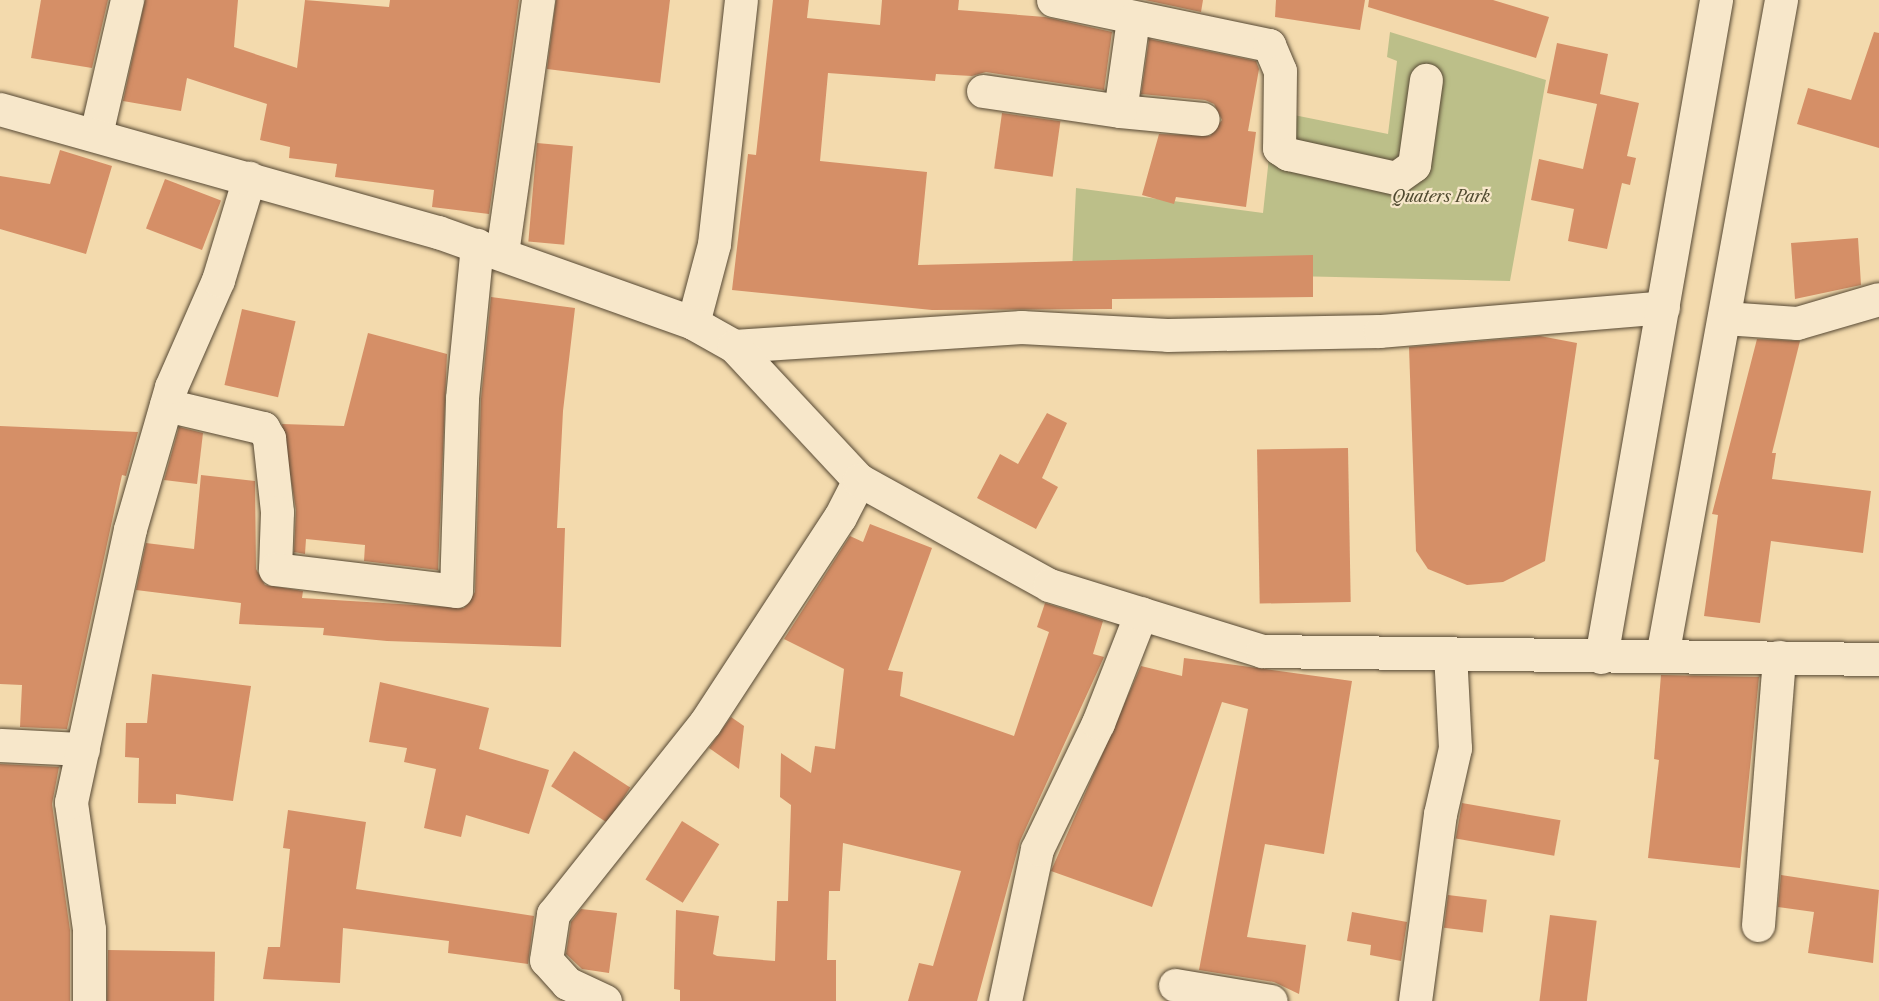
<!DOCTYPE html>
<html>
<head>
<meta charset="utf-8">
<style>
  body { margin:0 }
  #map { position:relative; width:1879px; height:1001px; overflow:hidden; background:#f3daad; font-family:"Libre Caslon Text",serif }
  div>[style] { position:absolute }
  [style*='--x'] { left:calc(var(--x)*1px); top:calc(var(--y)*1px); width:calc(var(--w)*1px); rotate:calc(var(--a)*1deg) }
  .green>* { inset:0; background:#bcbf89 }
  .building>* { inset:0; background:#d58f67; transform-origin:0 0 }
  .roads { filter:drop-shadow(0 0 2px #564833) drop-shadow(0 0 2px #564833) }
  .minor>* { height:33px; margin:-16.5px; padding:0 16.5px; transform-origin:16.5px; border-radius:16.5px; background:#f7e7ca }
  .tertiary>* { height:33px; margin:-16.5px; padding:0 16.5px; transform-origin:16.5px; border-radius:16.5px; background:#f7e7ca }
  .secondary>* { height:33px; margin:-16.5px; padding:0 16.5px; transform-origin:16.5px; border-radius:16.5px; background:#f7e7ca }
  span { translate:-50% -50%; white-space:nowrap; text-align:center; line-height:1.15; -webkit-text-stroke:4.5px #f7e7ca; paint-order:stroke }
  .park-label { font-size:16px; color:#504a30; font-style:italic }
</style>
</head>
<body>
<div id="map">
  <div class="green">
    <i style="clip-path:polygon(1390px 32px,1546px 80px,1510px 281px,1072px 271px,1076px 188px,1263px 213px,1274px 111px,1388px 134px,1397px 61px,1387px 57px)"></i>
  </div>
  <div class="building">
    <i style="clip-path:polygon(41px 0,108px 0,92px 68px,31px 58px)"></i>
    <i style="clip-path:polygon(145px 0,238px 0,234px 47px,297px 68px,305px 0,389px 7px,390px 0,519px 0,489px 214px,432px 207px,434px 190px,335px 177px,337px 164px,289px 158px,290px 147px,260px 140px,267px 104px,187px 78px,181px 111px,123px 101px)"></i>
    <i style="clip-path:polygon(556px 0,670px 0,660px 83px,547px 69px)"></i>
    <i style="clip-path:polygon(773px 0,809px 0,807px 18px,880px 25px,882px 0,959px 0,958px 10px,1045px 17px,1112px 32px,1104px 90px,986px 72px,972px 76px,936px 74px,935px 81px,828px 73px,820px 161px,927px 172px,918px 265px,1313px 255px,1313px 297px,1112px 299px,1112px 309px,932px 310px,732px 290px,748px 154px,756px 155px)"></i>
    <i style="clip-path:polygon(1145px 0,1203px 0,1201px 12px)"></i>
    <i style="clip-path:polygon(1276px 0,1365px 0,1360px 30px,1275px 17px)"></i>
    <i style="clip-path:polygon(1369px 0,1493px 0,1549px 17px,1536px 58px,1368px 7px)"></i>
    <i style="clip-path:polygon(1874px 32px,1879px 33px,1879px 148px,1797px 124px,1808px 88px,1851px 100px)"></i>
    <i style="clip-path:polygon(1149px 39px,1256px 61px,1259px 69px,1248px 131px,1256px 132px,1246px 207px,1176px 197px,1174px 204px,1142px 195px,1159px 134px,1210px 136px,1222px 120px,1214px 104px,1205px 100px,1141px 94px)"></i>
    <i style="clip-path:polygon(1557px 43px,1608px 54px,1600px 94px,1639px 103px,1627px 156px,1636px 158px,1630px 185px,1622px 183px,1607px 249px,1568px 241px,1574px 209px,1531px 200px,1539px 159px,1583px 169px,1597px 104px,1547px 93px)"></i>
    <i style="left:1002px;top:113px;width:59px;height:56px;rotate:8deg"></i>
    <i style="left:537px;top:143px;width:36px;height:99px;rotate:5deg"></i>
    <i style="clip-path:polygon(60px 150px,112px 166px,86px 254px,0 229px,0 176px,50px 184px)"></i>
    <i style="left:165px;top:179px;width:60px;height:53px;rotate:21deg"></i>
    <i style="clip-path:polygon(1858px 238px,1861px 285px,1795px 299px,1791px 243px)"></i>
    <i style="clip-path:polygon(491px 297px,575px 308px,563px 411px,557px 528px,565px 528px,561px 647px,387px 641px,323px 635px,324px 628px,239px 624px,241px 603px,136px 590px,146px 543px,194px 549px,201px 475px,255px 481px,256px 569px,265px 585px,303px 591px,302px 598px,464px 608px,475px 592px,481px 399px)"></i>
    <i style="left:242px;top:309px;width:55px;height:78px;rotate:13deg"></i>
    <i style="clip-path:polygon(368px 333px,447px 354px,438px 570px,364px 561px,365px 545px,306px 539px,305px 554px,294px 552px,296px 510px,282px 424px,344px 426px)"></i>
    <i style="clip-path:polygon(1540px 336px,1577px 343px,1545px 561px,1503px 582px,1467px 585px,1428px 569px,1416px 551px,1409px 347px)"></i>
    <i style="clip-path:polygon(1757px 339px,1800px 341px,1772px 453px,1776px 453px,1772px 479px,1871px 491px,1863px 553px,1771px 541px,1760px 623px,1704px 616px,1718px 515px,1712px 514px)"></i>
    <i style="clip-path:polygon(1047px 413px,1067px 423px,1042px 478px,1058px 487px,1036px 529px,977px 498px,1000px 454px,1018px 464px)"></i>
    <i style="clip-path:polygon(0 426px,138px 432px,126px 476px,122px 475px,67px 729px,20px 727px,22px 685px,0 684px)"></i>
    <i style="clip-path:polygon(179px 427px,203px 433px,197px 484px,164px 480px)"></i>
    <i style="left:1348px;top:448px;width:154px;height:91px;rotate:89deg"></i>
    <i style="clip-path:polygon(870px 524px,932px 548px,888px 670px,903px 672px,900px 696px,1014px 736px,1049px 632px,1037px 627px,1045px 603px,1103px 621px,1093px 654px,1104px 657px,1020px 841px,977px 1001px,908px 1001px,919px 963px,933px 966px,961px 871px,843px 843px,840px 891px,829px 891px,827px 960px,836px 960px,836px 1001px,680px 1001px,680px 990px,674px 989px,676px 910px,719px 916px,713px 954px,717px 956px,775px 961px,777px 901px,788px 901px,791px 805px,780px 797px,781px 753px,811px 773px,815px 746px,835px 749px,844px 669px,784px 639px,850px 536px,863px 542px)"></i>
    <i style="clip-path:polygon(1184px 658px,1352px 681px,1324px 854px,1265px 844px,1247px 937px,1306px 945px,1299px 994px,1274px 982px,1199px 970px,1248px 709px,1222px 702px,1152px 907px,1051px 871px,1141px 666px,1182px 676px)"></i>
    <i style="clip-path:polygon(152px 674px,251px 686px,233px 801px,176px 794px,176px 804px,138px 803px,139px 758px,125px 757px,126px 723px,147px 723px)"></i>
    <i style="clip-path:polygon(1661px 675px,1759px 677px,1740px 868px,1648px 858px,1659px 760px,1654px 759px)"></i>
    <i style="clip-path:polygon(380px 682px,489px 708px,479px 749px,549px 770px,529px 834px,466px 815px,461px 837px,424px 828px,436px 769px,404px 762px,407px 748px,369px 742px)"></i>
    <i style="clip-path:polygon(731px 717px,744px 726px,739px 769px,709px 748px)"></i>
    <i style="left:574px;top:751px;width:67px;height:42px;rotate:33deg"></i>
    <i style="clip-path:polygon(0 764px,59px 767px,52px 804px,70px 930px,70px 1001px,0 1001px)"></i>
    <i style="left:1462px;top:803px;width:100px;height:36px;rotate:10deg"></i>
    <i style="clip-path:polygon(288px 810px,366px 822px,356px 889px,534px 916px,528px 964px,448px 953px,449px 941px,343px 928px,340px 983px,263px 979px,268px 947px,280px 947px,290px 849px,283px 848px)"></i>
    <i style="left:682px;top:821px;width:44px;height:69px;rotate:32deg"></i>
    <i style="clip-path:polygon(1781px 875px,1879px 890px,1873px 963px,1808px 953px,1814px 912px,1778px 907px)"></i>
    <i style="left:1448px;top:895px;width:39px;height:33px;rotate:7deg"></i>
    <i style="clip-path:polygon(581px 909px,617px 913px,609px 973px,582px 969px,566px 954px,571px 922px)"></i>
    <i style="clip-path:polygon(1352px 912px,1407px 922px,1401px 961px,1370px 955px,1371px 945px,1347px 941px)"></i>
    <i style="left:1550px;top:915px;width:47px;height:87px;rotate:7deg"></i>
    <i style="left:108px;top:950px;width:107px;height:51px;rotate:1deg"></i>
  </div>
  <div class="roads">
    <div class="minor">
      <i style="--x:1053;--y:0;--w:221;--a:11.8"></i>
      <i style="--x:1269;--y:45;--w:28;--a:67"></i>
      <i style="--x:1280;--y:71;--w:77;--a:90.7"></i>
      <i style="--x:1279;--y:148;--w:11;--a:34"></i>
      <i style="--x:1288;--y:154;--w:111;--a:12.5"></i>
      <i style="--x:1396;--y:178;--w:22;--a:-36"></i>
      <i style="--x:1414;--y:165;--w:86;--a:-82"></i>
      <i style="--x:1133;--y:19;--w:93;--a:98"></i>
      <i style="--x:1120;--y:111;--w:83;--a:5.5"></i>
      <i style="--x:983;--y:91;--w:138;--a:8.3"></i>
      <i style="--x:96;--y:134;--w:138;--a:-77"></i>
      <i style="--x:502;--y:253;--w:256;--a:-81.9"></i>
      <i style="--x:1724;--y:318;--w:73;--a:3.9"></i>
      <i style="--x:1797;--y:323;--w:85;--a:-16.3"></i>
      <i style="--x:693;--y:323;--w:82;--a:-75.1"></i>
      <i style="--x:714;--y:244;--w:245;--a:-83.7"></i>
      <i style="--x:166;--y:405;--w:100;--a:13.3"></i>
      <i style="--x:263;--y:428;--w:12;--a:59"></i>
      <i style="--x:269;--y:438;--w:74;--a:83.8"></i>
      <i style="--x:277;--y:512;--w:57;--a:92"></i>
      <i style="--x:275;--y:569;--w:182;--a:6.9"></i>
      <i style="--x:456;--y:591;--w:193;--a:-88.2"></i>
      <i style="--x:462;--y:398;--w:154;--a:-84.4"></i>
      <i style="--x:0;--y:745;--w:83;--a:2.8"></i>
      <i style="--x:1758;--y:925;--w:269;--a:-85.5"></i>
      <i style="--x:1175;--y:985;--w:97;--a:9.5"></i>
      <i style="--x:89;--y:1001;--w:72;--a:-90"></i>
      <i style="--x:89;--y:929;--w:128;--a:-98.1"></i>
      <i style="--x:71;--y:802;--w:279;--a:-77.8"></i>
      <i style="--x:130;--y:529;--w:148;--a:-73.9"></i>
      <i style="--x:171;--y:387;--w:117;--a:-66.3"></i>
      <i style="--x:218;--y:280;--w:107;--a:-73.1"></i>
      <i style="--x:605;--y:1001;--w:42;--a:-154.7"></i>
      <i style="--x:567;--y:983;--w:31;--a:-132"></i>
      <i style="--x:546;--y:960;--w:47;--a:-81.3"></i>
      <i style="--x:553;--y:914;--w:244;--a:-51.5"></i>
      <i style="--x:705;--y:723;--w:246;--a:-56.8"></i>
      <i style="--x:840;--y:517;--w:42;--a:-62.8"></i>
      <i style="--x:1005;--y:1001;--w:155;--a:-78.1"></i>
      <i style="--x:1037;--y:849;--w:140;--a:-64.2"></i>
      <i style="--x:1098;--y:723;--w:118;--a:-68.6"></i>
      <i style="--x:1415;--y:1001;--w:189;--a:-82.4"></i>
      <i style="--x:1440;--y:814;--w:68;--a:-77.2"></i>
      <i style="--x:1455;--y:748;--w:94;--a:-93"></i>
    </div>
    <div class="tertiary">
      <i style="--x:734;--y:346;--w:288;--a:-3.8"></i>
      <i style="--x:1021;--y:327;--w:146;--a:3.1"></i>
      <i style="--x:1167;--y:335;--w:213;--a:-1.1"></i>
      <i style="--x:1380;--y:331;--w:284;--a:-4.8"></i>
      <i style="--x:1662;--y:656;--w:667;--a:-79.72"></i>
      <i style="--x:1601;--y:657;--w:667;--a:-80.07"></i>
    </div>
    <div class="secondary">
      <i style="--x:0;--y:109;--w:455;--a:15.7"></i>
      <i style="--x:438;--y:232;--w:271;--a:19.6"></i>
      <i style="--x:693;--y:323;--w:47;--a:29.3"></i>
      <i style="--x:734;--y:346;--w:183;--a:47"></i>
      <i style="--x:859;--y:480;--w:217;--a:28.9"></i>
      <i style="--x:1049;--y:585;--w:223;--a:17.2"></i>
      <i style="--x:1262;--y:651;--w:617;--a:0.74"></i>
    </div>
  </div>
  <div class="park-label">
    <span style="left:1441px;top:196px">Quaters Park</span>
  </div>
</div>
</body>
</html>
